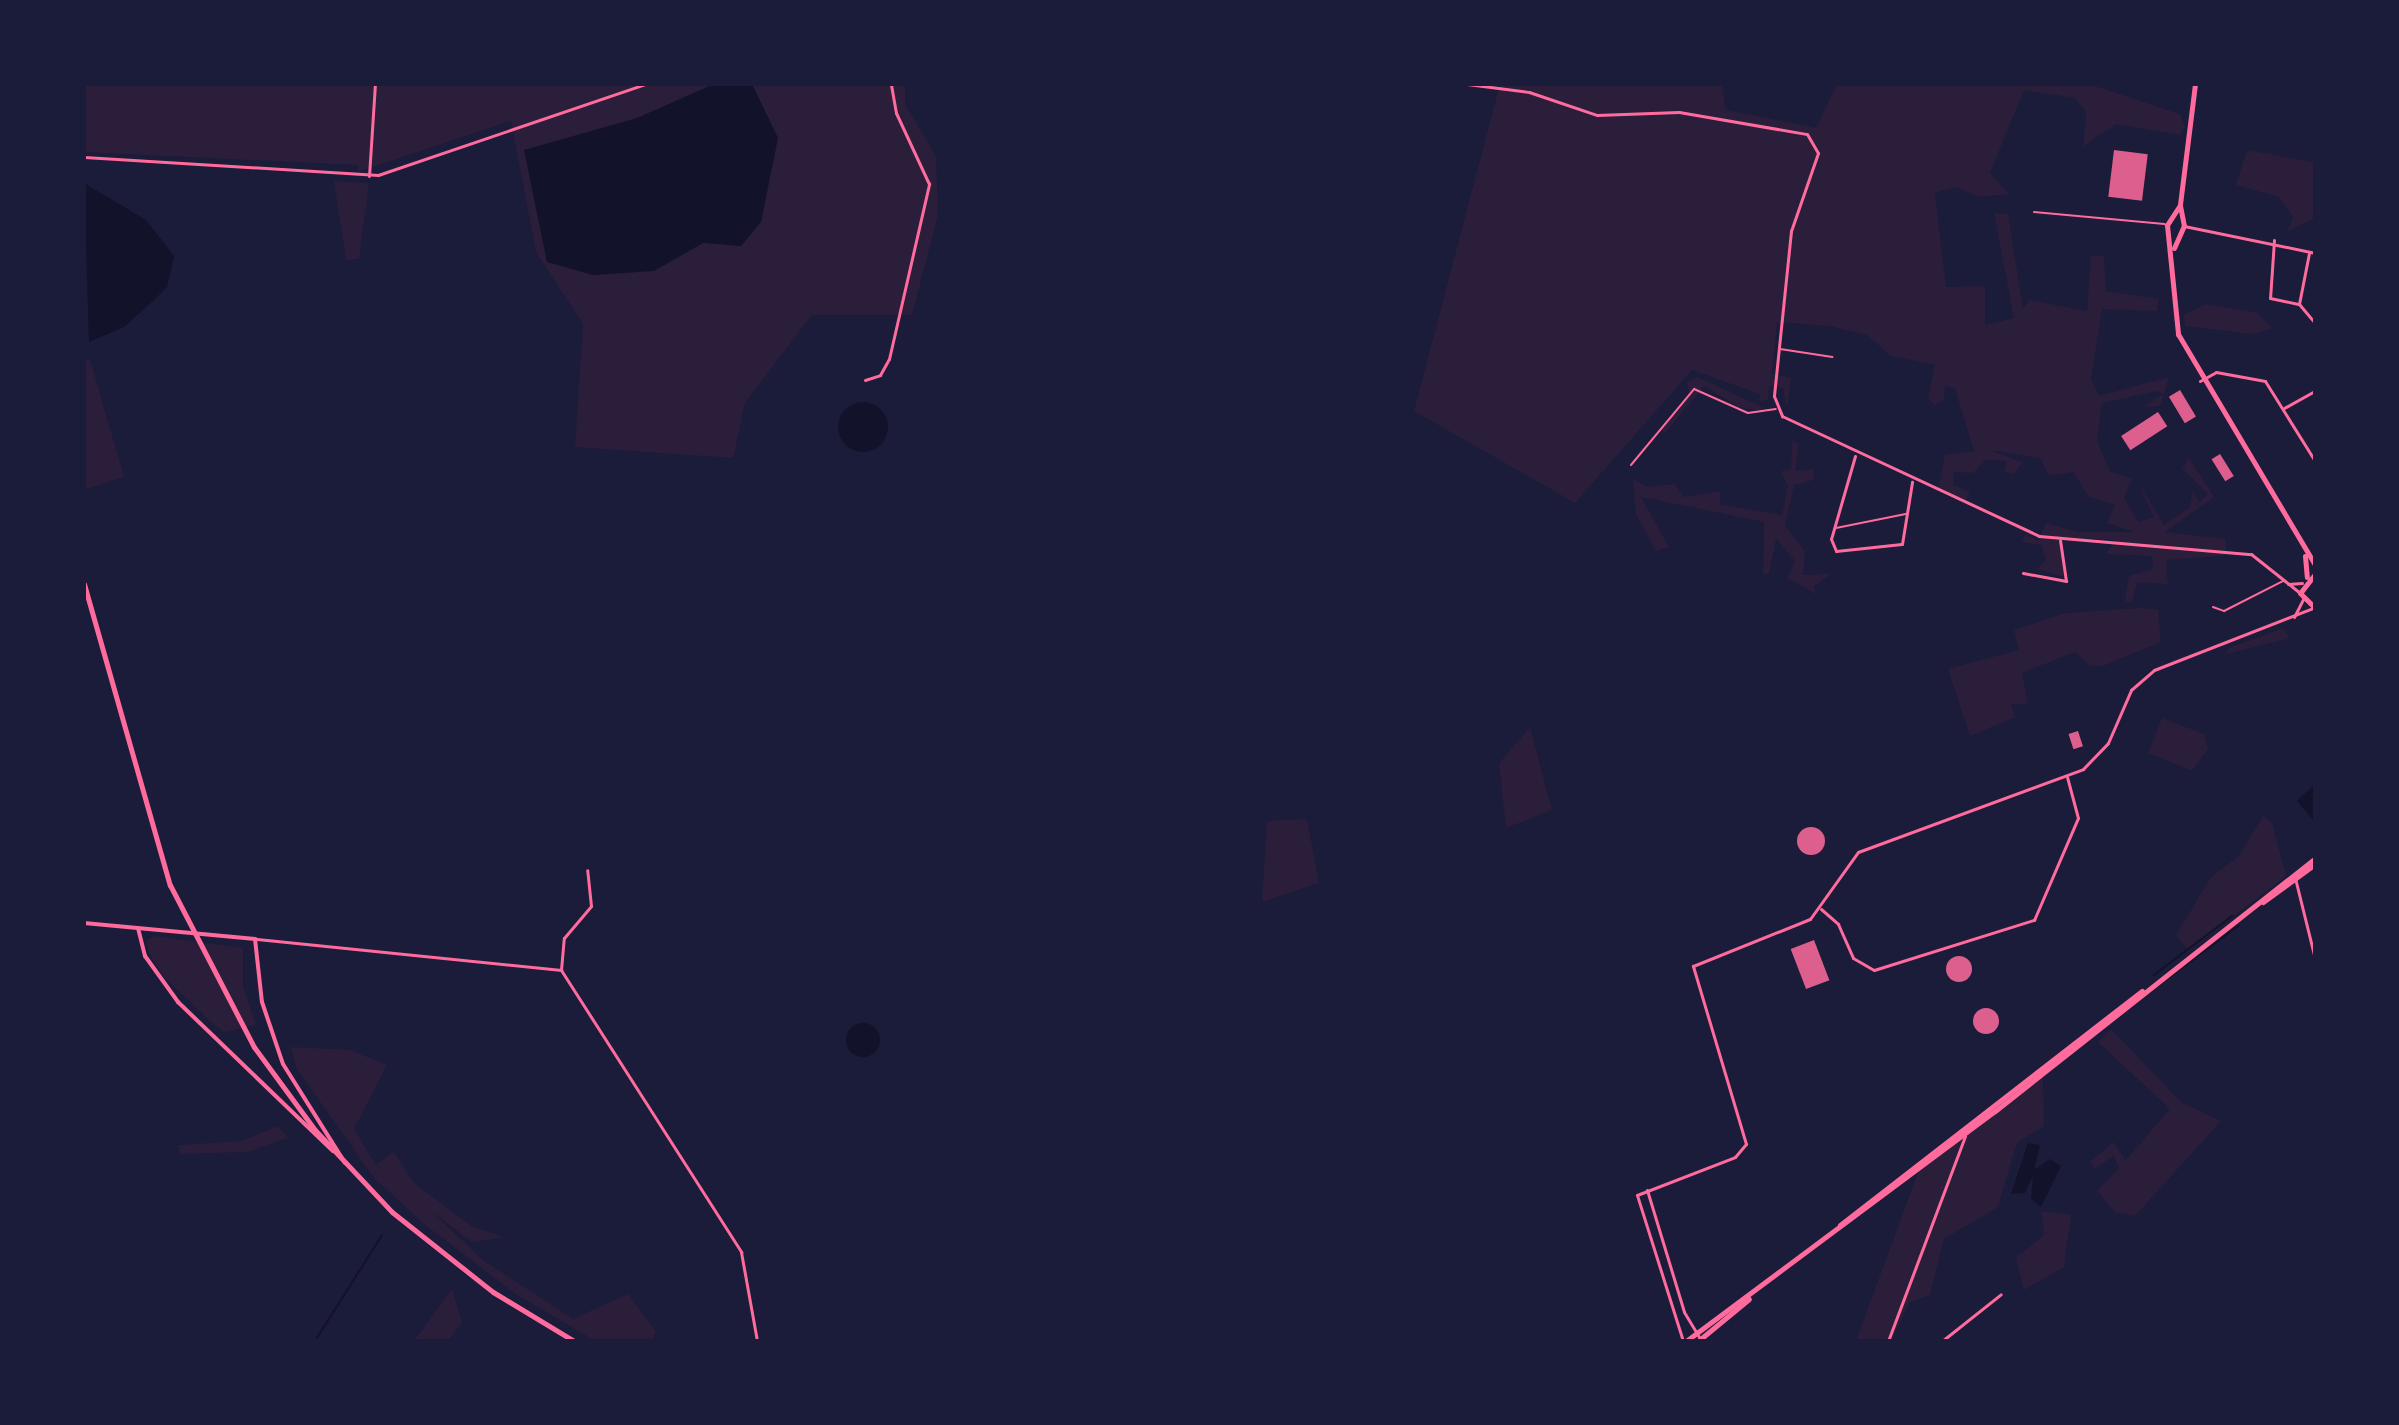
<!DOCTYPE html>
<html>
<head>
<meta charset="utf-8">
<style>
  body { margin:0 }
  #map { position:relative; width:2399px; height:1425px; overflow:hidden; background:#1b1b3a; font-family:Raleway,sans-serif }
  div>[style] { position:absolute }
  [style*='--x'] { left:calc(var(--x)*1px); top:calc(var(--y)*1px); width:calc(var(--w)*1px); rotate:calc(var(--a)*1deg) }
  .green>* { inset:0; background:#2a1e3b }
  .water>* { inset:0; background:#12122b }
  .round { border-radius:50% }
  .stream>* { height:2px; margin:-1px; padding:0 1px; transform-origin:1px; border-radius:1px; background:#12122b }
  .building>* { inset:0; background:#dd5f8e; transform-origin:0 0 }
  .service>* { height:2px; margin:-1px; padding:0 1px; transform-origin:1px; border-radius:1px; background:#ff6b9d }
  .minor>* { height:3px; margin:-1.5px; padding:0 1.5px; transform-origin:1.5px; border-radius:1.5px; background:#ff6b9d }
  .tertiary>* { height:4px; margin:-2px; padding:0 2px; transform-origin:2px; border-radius:2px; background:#ff6b9d }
  .secondary>* { height:5px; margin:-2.5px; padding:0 2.5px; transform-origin:2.5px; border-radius:2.5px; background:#ff6b9d }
  .primary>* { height:5px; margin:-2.5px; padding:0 2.5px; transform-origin:2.5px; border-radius:2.5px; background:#ff6b9d }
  span { translate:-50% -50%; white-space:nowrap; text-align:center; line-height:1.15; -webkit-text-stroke:6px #1b1b3a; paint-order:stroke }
  .frame { position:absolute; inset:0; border:86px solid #1b1b3a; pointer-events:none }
</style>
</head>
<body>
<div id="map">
  <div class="green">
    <i style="clip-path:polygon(84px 84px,905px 84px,905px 104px,936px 156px,938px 215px,912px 315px,812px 315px,745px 403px,733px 458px,575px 447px,583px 324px,536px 252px,511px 121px,358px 172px,358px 165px,84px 152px)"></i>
    <i style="clip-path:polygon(1500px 84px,1722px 84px,1726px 110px,1816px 128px,1837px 84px,2089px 84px,2180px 114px,2185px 127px,2180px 135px,2116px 124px,2083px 147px,2086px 112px,2075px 98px,2024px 90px,1990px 173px,2009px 194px,1980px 197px,1956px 187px,1935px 193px,1946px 287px,1985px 286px,1985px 325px,2014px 318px,1994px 213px,2008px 214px,2023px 308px,2030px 300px,2087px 311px,2091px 256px,2104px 256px,2106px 291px,2159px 299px,2157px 311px,2102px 309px,2091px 379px,2099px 396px,2169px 377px,2160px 406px,2144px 407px,2163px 394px,2157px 391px,2102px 403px,2097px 441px,2110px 471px,2132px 479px,2124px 497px,2138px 522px,2154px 517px,2137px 481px,2164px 525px,2190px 507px,2193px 490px,2199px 502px,2208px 494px,2182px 468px,2189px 458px,2214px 497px,2165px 532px,2225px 539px,2227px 555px,2166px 560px,2168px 584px,2137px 582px,2132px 603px,2125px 601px,2129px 576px,2153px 569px,2152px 556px,2105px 554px,2116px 540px,2060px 537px,2064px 577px,2037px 569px,2046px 560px,2041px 545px,2022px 542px,2025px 534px,2038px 541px,2046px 523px,2078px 532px,2135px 532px,2107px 523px,2115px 505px,2089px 497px,2073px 472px,2049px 476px,2040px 458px,1990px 450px,2023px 462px,2014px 474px,2004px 472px,2007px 461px,1985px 460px,1973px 473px,1954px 472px,1953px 485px,1970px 492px,1966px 500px,1938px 489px,1945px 455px,1974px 451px,1955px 389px,1945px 386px,1944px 400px,1935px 405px,1928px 399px,1935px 365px,1891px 356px,1867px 335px,1829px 326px,1777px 322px,1772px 373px,1791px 378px,1787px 408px,1783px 388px,1769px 386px,1768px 400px,1759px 401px,1760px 394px,1692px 370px,1575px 503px,1414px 411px)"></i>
    <i style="clip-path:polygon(2247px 150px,2313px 162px,2315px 155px,2315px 218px,2288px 231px,2293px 217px,2279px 197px,2236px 185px)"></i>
    <i style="clip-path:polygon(334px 181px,369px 183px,359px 259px,346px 260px)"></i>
    <i style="clip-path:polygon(2205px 304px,2258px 313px,2273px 329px,2250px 334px,2185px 326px,2184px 315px)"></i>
    <i style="clip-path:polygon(90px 359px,124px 477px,84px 490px,84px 361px)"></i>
    <i style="clip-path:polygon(1698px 377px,1762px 407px,1762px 411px,1739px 407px,1704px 386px,1665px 433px,1660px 429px,1689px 396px,1687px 382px)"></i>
    <i style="clip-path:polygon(1792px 441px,1799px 444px,1795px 471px,1814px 469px,1813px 480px,1794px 485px,1785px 526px,1805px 551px,1803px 575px,1831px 574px,1814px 586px,1816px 594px,1787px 578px,1795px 561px,1776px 539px,1769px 574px,1763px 574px,1764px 522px,1641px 497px,1669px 547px,1656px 551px,1636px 515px,1633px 479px,1647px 487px,1674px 484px,1684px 497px,1720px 491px,1720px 505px,1782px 515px,1788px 486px,1781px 471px,1791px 469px)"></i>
    <i style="clip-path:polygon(2142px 608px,2158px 610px,2161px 642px,2103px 666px,2090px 666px,2075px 652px,2022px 673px,2028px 704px,2011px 704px,2015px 717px,1970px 736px,1948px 669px,2019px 650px,2014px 630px,2065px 613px)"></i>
    <i style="clip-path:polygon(2283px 628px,2290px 638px,2226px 654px,2229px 648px)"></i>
    <i style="clip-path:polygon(2162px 718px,2204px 734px,2208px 749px,2192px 771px,2148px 753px)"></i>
    <i style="clip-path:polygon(1530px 727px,1552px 810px,1506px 828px,1499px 763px)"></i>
    <i style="clip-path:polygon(2263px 816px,2272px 823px,2286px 876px,2189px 951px,2176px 935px,2211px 877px,2239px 856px)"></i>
    <i style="clip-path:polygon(1307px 819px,1319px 883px,1262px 902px,1267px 821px)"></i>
    <i style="clip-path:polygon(154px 936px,243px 948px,243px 986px,256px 1025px,224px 1032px,212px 1023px,165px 978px,149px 953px,146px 941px)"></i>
    <i style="clip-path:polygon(2111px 1029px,2181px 1102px,2221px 1121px,2135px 1216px,2115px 1212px,2097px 1191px,2119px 1168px,2114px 1156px,2094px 1169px,2090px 1162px,2113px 1142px,2126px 1160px,2170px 1109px,2098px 1042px)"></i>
    <i style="clip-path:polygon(291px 1047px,350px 1050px,387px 1065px,354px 1129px,376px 1165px,394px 1152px,413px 1182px,473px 1227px,504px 1237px,472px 1242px,431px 1211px,484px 1261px,573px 1319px,628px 1294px,656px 1331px,652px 1341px,594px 1340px,517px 1295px,424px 1224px,374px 1178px,297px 1069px)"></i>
    <i style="clip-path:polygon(2043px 1076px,2044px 1126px,2017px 1143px,1998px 1207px,1944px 1239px,1930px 1295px,1910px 1302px,1891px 1341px,1856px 1341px,1918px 1172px)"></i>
    <i style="clip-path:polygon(278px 1126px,288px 1138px,247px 1152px,180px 1154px,178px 1145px,241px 1141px)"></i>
    <i style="clip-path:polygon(2041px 1211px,2071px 1215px,2064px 1267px,2024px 1290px,2016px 1258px,2044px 1235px)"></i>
    <i style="clip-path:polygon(452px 1289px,462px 1323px,448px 1341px,414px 1341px)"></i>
  </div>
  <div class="water">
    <i style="clip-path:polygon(714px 84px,752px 84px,778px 138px,761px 222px,741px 246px,703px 243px,654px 271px,593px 275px,547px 262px,524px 150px,637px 118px)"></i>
    <i style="clip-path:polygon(84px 183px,146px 220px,174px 256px,167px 287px,153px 301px,124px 327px,89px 342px)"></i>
    <i class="round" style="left:838px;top:402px;width:50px;height:50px"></i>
    <i style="clip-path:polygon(2315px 784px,2315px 820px,2314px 821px,2297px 801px)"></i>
    <i class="round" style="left:846px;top:1023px;width:34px;height:34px"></i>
    <i style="clip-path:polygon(2028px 1143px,2040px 1145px,2034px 1170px,2050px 1159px,2061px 1166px,2041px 1207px,2031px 1199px,2033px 1175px,2025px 1193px,2011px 1194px)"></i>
  </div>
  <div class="stream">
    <i style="--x:2154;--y:975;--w:98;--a:-37.1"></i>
    <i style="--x:2159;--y:985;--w:99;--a:-36.8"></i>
    <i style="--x:315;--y:1341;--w:125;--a:-57.7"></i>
  </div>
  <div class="building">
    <i style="left:2114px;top:150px;width:34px;height:47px;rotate:7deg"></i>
    <i style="left:2180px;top:390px;width:31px;height:13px;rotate:59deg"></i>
    <i style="left:2158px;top:412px;width:17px;height:44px;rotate:57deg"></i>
    <i style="left:2220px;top:454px;width:26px;height:10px;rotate:58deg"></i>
    <i style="left:2078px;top:731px;width:16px;height:10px;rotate:72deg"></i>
    <i class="round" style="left:1797px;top:827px;width:28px;height:28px"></i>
    <i style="left:1814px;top:940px;width:43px;height:25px;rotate:69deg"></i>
    <i class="round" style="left:1946px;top:956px;width:26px;height:26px"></i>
    <i class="round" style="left:1973px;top:1008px;width:26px;height:26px"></i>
  </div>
  <div class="service">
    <i style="--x:2034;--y:212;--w:131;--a:5.3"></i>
    <i style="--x:1780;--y:349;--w:53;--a:8.7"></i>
    <i style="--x:1631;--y:465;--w:99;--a:-50.3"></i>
    <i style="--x:1694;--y:389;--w:59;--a:24"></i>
    <i style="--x:1748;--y:413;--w:28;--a:-8"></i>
    <i style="--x:1836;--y:528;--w:71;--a:-11.3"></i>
    <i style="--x:2213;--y:607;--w:12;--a:20"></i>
    <i style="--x:2224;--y:611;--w:66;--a:-27"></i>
  </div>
  <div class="minor">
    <i style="--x:1467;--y:84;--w:63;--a:7.4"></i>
    <i style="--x:1529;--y:92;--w:72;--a:18.7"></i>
    <i style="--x:1597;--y:115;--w:82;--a:-2.1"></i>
    <i style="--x:1679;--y:112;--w:130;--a:9.8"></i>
    <i style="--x:1807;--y:134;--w:22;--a:60"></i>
    <i style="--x:1818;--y:153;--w:83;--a:109.1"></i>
    <i style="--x:1791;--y:231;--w:166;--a:95.9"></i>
    <i style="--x:1774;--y:396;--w:22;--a:68"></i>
    <i style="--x:1782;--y:416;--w:284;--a:25"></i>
    <i style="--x:2039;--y:536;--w:213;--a:4.9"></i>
    <i style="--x:2251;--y:554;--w:63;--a:38.5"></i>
    <i style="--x:84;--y:157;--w:295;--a:3.5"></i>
    <i style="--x:378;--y:175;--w:282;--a:-18.8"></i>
    <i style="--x:369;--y:176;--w:92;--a:-86.3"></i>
    <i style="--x:2184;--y:226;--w:134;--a:11.6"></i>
    <i style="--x:2274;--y:240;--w:58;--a:93.9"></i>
    <i style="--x:2270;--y:298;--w:30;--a:12"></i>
    <i style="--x:2299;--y:304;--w:25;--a:50"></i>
    <i style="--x:2299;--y:304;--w:52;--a:-78.9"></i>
    <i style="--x:865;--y:380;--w:16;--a:-18"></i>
    <i style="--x:880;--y:375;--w:18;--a:-61"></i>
    <i style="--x:889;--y:359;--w:180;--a:-77.1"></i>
    <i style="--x:929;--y:184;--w:78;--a:-114.9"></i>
    <i style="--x:896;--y:113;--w:29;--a:-100"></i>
    <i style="--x:2200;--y:381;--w:18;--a:-29"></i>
    <i style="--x:2216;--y:372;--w:50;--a:10.4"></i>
    <i style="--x:2265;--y:381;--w:94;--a:58"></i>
    <i style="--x:2284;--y:408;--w:35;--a:-29"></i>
    <i style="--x:1855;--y:456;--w:86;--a:106.1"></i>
    <i style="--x:1831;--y:539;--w:13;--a:67"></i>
    <i style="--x:1836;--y:551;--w:66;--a:-6.1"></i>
    <i style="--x:1902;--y:544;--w:63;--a:-80.8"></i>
    <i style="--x:2023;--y:573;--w:44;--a:10.5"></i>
    <i style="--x:2066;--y:581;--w:41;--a:-98.3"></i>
    <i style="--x:2288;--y:584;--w:14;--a:-4"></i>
    <i style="--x:2294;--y:617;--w:20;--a:-63"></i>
    <i style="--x:2295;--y:878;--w:83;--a:76.1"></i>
    <i style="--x:1821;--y:909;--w:23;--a:41"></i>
    <i style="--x:1838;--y:924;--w:37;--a:66"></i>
    <i style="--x:1853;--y:958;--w:24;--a:30"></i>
    <i style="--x:1874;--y:970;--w:168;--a:-17.4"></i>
    <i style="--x:2034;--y:920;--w:111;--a:-66.7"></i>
    <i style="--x:2078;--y:818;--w:42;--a:-105"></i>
    <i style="--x:257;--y:939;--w:306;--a:5.8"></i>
    <i style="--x:561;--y:970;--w:335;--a:57.4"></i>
    <i style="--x:741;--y:1252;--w:90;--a:79.8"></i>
    <i style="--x:561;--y:970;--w:32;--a:-85"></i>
    <i style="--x:564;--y:938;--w:42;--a:-49.8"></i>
    <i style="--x:591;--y:906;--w:36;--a:-96"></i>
    <i style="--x:1647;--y:1190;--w:127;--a:73.1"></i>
    <i style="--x:1684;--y:1312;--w:31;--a:59"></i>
    <i style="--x:1683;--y:1341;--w:153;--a:-107.5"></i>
    <i style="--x:1637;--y:1195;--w:105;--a:-21.2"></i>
    <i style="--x:1735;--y:1157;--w:17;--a:-50"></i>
    <i style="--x:1746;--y:1144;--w:186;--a:-106.6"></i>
    <i style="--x:1693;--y:966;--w:126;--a:-21.9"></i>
    <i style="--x:1810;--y:919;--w:82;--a:-54.4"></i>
    <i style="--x:1858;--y:852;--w:240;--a:-20.2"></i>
    <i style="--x:2083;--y:769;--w:36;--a:-46"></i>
    <i style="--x:2108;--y:743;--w:58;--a:-66.5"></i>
    <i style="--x:2131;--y:690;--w:30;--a:-41"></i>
    <i style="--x:2154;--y:670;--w:171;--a:-21.3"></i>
    <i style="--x:1888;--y:1341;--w:219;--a:-69.4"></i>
    <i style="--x:1942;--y:1341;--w:75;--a:-38.5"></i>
  </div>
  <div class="tertiary">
    <i style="--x:84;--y:923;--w:172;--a:5.3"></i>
    <i style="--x:255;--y:939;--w:63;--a:83.7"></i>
    <i style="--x:262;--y:1002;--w:65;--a:71.3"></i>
    <i style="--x:283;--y:1064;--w:117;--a:57.9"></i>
    <i style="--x:138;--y:928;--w:29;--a:76"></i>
    <i style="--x:145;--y:956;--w:57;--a:54.3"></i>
    <i style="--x:178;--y:1002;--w:215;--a:43.9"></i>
  </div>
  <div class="secondary">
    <i style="--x:2195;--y:84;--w:122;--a:97.1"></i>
    <i style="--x:2180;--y:205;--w:24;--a:123"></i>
    <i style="--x:2167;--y:225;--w:110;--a:84.2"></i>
    <i style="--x:2178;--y:334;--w:269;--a:59.3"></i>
    <i style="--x:2174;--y:248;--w:24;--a:-66"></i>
    <i style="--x:2184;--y:226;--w:21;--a:-101"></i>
    <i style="--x:2305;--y:556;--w:21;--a:85"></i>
    <i style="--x:2315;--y:574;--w:24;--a:128"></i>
    <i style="--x:2300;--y:593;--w:21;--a:45"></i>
  </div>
  <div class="primary">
    <i style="--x:84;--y:584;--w:313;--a:74.1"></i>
    <i style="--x:170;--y:885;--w:182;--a:62.6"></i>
    <i style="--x:254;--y:1047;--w:103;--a:53.7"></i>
    <i style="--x:315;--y:1130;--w:112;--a:46.8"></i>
    <i style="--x:392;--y:1212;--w:129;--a:38.4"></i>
    <i style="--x:493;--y:1292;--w:95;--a:31.2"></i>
    <i style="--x:2263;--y:902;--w:64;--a:-36.2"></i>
    <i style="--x:1840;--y:1225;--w:382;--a:-37.8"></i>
    <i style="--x:1686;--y:1341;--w:385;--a:-36.7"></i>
    <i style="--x:1995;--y:1111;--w:408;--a:-38.3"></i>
    <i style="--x:1698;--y:1341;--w:66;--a:-39.5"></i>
  </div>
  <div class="frame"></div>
</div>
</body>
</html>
